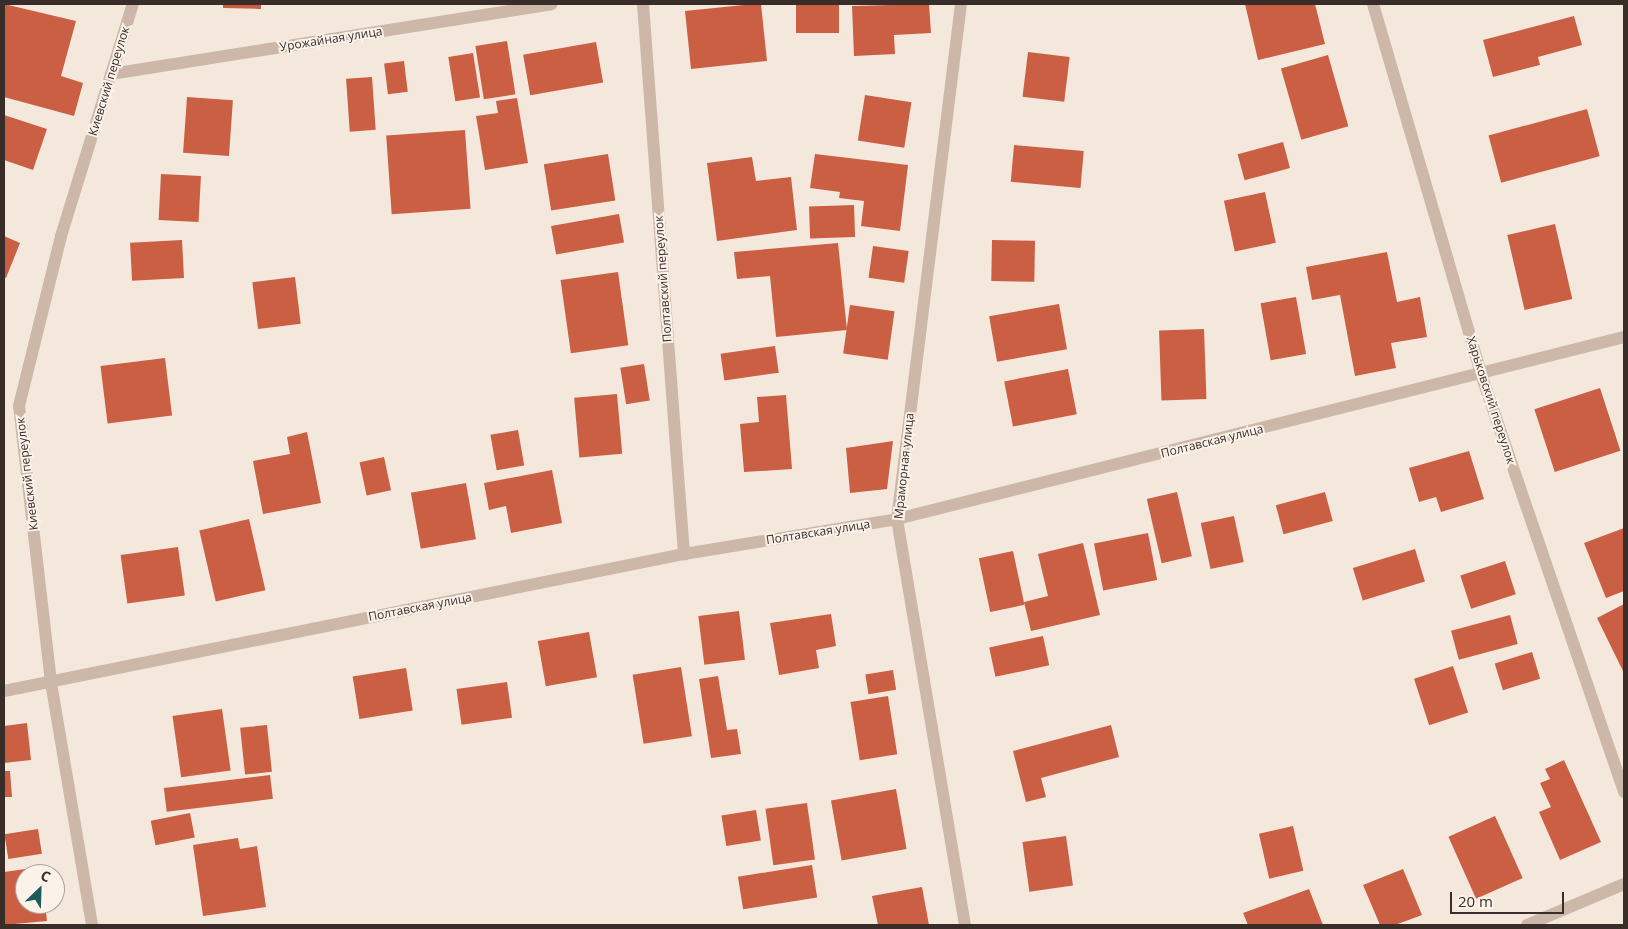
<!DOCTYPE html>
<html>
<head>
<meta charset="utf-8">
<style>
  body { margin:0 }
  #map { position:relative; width:1628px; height:929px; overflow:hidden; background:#f4e8dd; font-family:"Open Sans",sans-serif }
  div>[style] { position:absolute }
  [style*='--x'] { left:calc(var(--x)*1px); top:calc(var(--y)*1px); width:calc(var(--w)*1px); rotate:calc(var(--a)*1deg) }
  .building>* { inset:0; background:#cb5f43; transform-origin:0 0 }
  .minor>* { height:12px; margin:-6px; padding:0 6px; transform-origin:6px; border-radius:6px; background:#ccb7a8 }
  span { translate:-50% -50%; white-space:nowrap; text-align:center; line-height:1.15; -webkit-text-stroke:4px #fbf2ea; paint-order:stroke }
  .street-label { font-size:12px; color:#392d29 }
  .frame { position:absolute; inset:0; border:5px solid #392d29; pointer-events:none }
  .north { position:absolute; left:15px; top:864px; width:50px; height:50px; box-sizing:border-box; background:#fbf2ea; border:1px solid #ada39d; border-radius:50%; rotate:24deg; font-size:14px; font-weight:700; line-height:20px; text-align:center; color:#392d29 }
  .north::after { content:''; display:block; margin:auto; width:18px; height:22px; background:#1c5b5d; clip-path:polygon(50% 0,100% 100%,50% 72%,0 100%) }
  .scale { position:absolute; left:1450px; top:892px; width:114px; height:22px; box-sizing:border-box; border:2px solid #392d29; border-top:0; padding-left:6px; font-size:15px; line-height:18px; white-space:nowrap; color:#392d29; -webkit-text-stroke:4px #fbf2ea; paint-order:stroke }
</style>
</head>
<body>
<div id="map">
  <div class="building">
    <i style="clip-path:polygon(4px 4px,76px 21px,61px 76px,83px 83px,74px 116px,4px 97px)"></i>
    <i style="clip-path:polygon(223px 4px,261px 4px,261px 9px,223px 8px)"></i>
    <i style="clip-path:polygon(753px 4px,761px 4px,767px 61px,691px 69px,685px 11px)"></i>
    <i style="left:796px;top:4px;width:43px;height:29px"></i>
    <i style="clip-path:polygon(929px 4px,931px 33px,894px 35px,895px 54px,854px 56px,852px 6px)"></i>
    <i style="clip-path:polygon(1245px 4px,1315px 4px,1325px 44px,1258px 60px)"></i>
    <i style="clip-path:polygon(1574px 16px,1582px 45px,1538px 57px,1540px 65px,1493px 77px,1483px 40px)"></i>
    <i style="left:507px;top:41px;width:54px;height:32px;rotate:81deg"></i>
    <i style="left:596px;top:42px;width:41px;height:74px;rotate:80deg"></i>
    <i style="left:1028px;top:52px;width:42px;height:45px;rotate:7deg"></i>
    <i style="left:473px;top:53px;width:45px;height:25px;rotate:81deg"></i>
    <i style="left:1328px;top:55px;width:74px;height:49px;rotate:74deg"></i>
    <i style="left:404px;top:61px;width:31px;height:20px;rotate:83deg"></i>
    <i style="left:372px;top:77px;width:53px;height:26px;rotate:86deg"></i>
    <i style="left:865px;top:95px;width:47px;height:46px;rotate:9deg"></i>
    <i style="left:187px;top:97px;width:46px;height:56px;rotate:4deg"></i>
    <i style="clip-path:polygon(517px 98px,528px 163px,485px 170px,476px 116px,498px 113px,496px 101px)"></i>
    <i style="left:1587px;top:109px;width:49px;height:102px;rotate:75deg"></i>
    <i style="clip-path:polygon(4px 115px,47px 129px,33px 170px,4px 160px)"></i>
    <i style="left:465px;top:130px;width:79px;height:79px;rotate:86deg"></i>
    <i style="left:1283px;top:142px;width:27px;height:47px;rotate:75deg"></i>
    <i style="left:1014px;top:145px;width:70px;height:37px;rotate:5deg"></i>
    <i style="left:608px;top:154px;width:47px;height:65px;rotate:81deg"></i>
    <i style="clip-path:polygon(815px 154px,908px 165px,900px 231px,861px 226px,864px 201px,839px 198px,840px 192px,810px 188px)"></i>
    <i style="clip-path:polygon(752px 157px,756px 181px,791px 177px,797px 230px,717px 241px,707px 163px)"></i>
    <i style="left:161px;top:174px;width:40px;height:46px;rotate:3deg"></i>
    <i style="left:1265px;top:192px;width:52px;height:42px;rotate:78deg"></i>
    <i style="left:854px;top:205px;width:32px;height:45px;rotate:88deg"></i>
    <i style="left:619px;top:214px;width:29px;height:69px;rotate:80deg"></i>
    <i style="left:1555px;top:224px;width:77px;height:49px;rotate:77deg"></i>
    <i style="clip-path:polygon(4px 236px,20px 243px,6px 278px,4px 277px)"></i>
    <i style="left:182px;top:240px;width:38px;height:52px;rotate:87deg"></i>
    <i style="left:992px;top:240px;width:43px;height:41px;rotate:1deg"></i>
    <i style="clip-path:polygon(838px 243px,847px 330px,776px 337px,770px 276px,737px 279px,734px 252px)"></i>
    <i style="left:873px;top:246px;width:36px;height:32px;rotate:8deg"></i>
    <i style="clip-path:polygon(1387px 252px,1397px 302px,1420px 297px,1427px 337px,1391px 343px,1396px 368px,1355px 376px,1340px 295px,1312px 300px,1306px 267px)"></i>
    <i style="left:618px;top:272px;width:74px;height:58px;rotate:82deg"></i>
    <i style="left:295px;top:277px;width:47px;height:43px;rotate:83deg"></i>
    <i style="left:1296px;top:297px;width:58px;height:36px;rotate:80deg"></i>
    <i style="left:1059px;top:304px;width:46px;height:71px;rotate:80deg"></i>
    <i style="left:850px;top:305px;width:45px;height:49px;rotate:8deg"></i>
    <i style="left:1204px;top:329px;width:70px;height:45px;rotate:88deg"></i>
    <i style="left:775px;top:346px;width:27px;height:55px;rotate:82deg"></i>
    <i style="left:165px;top:358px;width:58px;height:65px;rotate:83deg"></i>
    <i style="left:644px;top:364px;width:37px;height:24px;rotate:81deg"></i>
    <i style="left:1068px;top:369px;width:46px;height:65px;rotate:79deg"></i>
    <i style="left:1600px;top:388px;width:66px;height:69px;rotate:72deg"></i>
    <i style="left:617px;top:394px;width:60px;height:43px;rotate:85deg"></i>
    <i style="clip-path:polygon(786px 395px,792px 469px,744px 472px,740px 424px,759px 422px,757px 397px)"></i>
    <i style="left:518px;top:430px;width:36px;height:28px;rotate:80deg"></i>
    <i style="clip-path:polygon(307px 432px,321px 503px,263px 514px,253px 461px,290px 454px,287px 437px)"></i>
    <i style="clip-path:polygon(893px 441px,887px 489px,850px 493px,846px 448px)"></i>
    <i style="clip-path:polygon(1469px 451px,1484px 499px,1441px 512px,1436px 497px,1419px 502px,1409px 468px)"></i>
    <i style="left:384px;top:457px;width:34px;height:25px;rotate:78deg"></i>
    <i style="clip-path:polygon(552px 470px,562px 523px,511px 533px,506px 506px,489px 510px,484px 483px)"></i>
    <i style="left:466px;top:483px;width:57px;height:56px;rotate:80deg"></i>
    <i style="left:1177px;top:492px;width:66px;height:31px;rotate:77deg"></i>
    <i style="left:1325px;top:492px;width:30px;height:51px;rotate:75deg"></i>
    <i style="left:1234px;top:516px;width:47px;height:34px;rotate:78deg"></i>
    <i style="left:249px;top:519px;width:73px;height:51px;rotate:77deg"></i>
    <i style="clip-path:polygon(1624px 528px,1624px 591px,1606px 598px,1584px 543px)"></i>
    <i style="left:1148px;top:533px;width:48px;height:55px;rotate:79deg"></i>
    <i style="clip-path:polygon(1083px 543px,1100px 615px,1031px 631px,1024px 602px,1048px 596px,1038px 554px)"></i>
    <i style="left:178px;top:547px;width:49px;height:58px;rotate:82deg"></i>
    <i style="left:1415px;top:549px;width:34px;height:65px;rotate:73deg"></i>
    <i style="left:1013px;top:551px;width:55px;height:35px;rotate:78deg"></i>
    <i style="left:1505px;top:561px;width:35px;height:47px;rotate:72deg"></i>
    <i style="clip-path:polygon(1624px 604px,1624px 673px,1597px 618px)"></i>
    <i style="left:739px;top:611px;width:49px;height:41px;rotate:83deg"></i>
    <i style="clip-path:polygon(831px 614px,836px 646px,816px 650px,819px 668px,779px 675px,770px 623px)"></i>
    <i style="left:1510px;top:615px;width:30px;height:61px;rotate:75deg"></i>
    <i style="left:589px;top:632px;width:46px;height:52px;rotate:80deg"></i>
    <i style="left:1043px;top:636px;width:30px;height:55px;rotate:78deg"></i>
    <i style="left:1532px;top:652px;width:28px;height:39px;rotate:73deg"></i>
    <i style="left:1453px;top:666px;width:49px;height:41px;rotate:72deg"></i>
    <i style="left:681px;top:667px;width:70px;height:49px;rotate:81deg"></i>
    <i style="left:406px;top:668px;width:43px;height:54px;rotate:81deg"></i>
    <i style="left:893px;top:670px;width:20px;height:28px;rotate:81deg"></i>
    <i style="clip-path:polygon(718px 676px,727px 730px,737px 729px,741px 754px,711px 758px,699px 679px)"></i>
    <i style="left:507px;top:682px;width:36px;height:51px;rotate:82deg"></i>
    <i style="left:888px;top:696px;width:59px;height:38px;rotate:81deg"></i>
    <i style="left:222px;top:709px;width:62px;height:50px;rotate:82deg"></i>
    <i style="clip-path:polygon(27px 723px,31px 760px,4px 763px,4px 726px)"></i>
    <i style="left:267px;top:725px;width:47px;height:27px;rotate:84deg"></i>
    <i style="clip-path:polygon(1111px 725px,1119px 757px,1041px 778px,1046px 797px,1026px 802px,1013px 751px)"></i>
    <i style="clip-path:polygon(1564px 760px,1601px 842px,1560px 860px,1539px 812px,1551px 807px,1540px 783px,1550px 779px,1545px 769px)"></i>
    <i style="clip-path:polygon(4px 771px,10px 771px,12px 797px,4px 797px)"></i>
    <i style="left:270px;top:775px;width:24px;height:107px;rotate:83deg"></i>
    <i style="left:896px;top:789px;width:61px;height:66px;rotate:80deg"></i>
    <i style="left:807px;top:803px;width:57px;height:42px;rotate:82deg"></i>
    <i style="left:756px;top:810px;width:31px;height:35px;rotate:81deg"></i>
    <i style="left:190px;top:813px;width:25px;height:40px;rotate:79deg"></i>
    <i style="left:1495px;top:816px;width:68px;height:51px;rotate:66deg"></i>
    <i style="left:1293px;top:826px;width:46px;height:35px;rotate:77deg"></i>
    <i style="left:38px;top:829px;width:25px;height:34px;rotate:81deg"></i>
    <i style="left:1066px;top:836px;width:50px;height:44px;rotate:82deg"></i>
    <i style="clip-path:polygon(238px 838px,240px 849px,257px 846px,266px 907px,203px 916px,193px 845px)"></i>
    <i style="left:812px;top:865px;width:33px;height:75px;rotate:81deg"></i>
    <i style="clip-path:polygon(40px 867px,41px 874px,25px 874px,25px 904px,45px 904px,47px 921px,4px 925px,4px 872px)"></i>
    <i style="clip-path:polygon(1403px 869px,1422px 915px,1395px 925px,1380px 925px,1363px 885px)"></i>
    <i style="clip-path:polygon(922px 887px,929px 925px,878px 925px,872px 896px)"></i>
    <i style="clip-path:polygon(1309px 889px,1323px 925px,1248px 925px,1243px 913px)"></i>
  </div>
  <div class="minor">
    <i style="--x:643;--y:4;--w:552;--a:85.74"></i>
    <i style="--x:961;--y:4;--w:519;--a:97.08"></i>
    <i style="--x:897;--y:519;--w:412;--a:80.5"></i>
    <i style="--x:1373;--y:4;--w:385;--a:73.7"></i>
    <i style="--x:1481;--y:374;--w:442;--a:71.1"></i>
    <i style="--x:111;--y:74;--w:446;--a:-9"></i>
    <i style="--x:4;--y:691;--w:694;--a:-11.39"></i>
    <i style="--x:684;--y:554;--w:216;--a:-9.3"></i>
    <i style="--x:897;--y:519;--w:749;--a:-14.05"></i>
    <i style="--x:92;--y:925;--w:246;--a:-99.6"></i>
    <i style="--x:51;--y:682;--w:278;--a:-96.6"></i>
    <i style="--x:19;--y:406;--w:175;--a:-76.1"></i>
    <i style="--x:61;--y:236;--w:243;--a:-72.8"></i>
    <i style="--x:1527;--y:925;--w:105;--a:-22.9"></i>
  </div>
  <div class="street-label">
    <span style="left:331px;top:39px;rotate:-9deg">Урожайная улица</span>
    <span style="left:109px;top:81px;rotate:-73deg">Киевский переулок</span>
    <span style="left:663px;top:279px;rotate:-94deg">Полтавский переулок</span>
    <span style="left:1491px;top:400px;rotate:72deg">Харьковский переулок</span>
    <span style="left:1212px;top:441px;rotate:-14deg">Полтавская улица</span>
    <span style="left:904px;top:466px;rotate:-84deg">Мраморная улица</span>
    <span style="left:27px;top:474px;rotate:-97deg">Киевский переулок</span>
    <span style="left:818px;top:532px;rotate:-9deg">Полтавская улица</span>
    <span style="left:420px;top:607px;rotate:-11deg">Полтавская улица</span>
  </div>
  <div class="frame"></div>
  <div class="north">С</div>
  <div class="scale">20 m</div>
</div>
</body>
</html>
